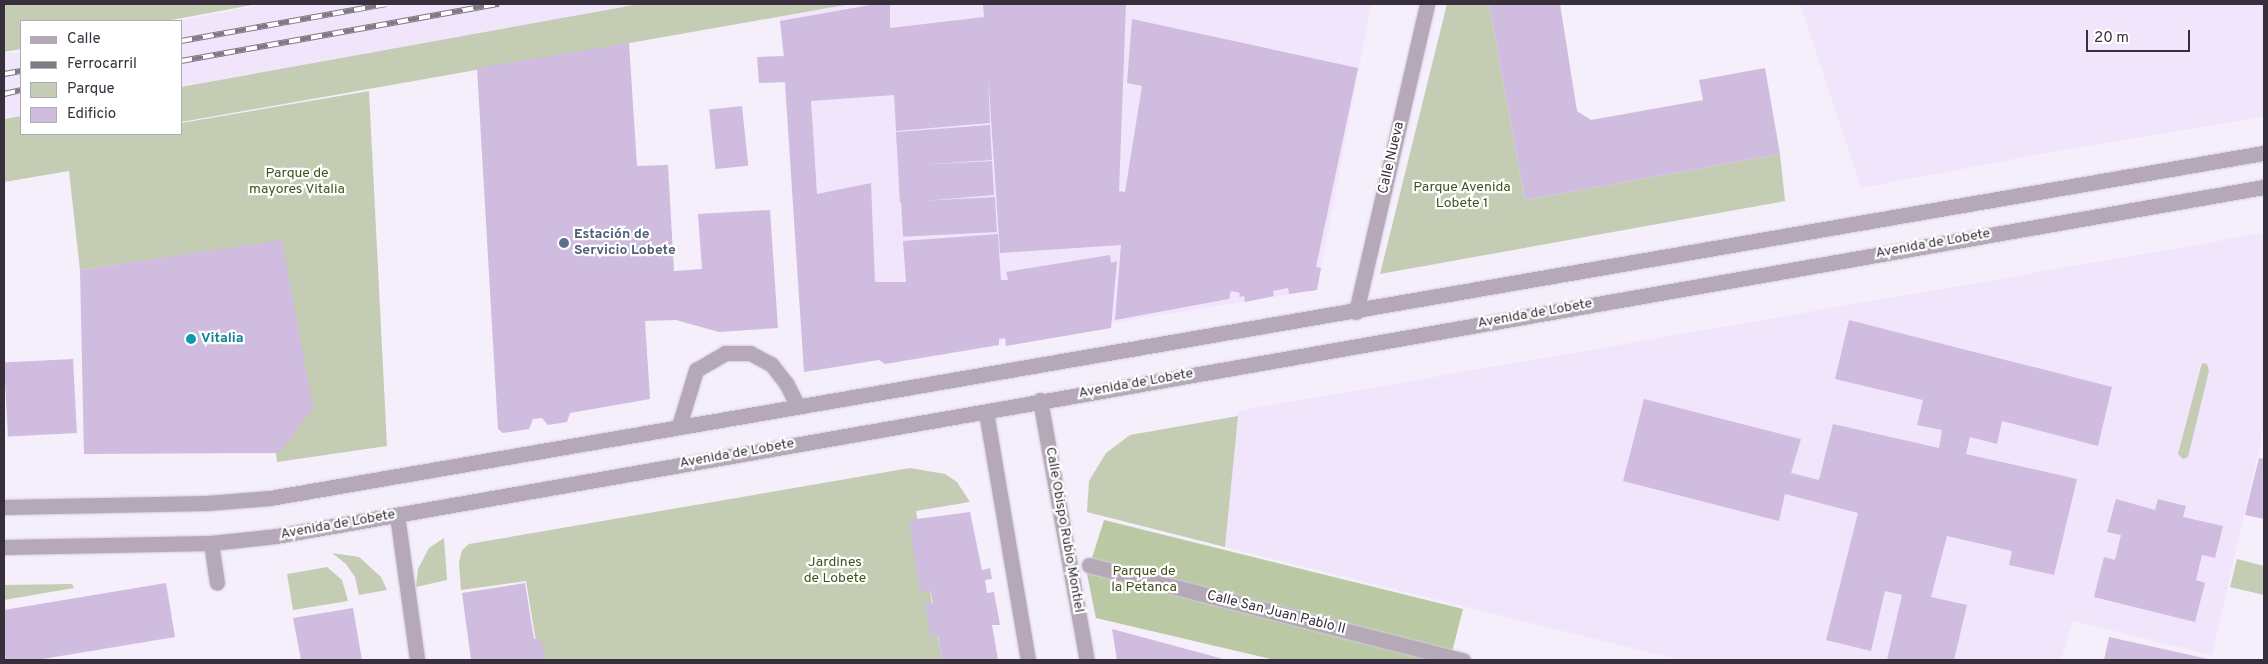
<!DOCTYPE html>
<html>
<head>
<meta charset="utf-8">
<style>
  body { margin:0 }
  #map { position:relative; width:2268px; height:664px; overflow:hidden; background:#f5eefb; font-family:Overpass,sans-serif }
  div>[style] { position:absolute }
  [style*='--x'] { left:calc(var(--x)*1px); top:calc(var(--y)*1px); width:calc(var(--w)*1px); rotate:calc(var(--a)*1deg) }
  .built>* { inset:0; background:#f1e5fc; transform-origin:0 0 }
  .green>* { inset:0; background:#c4cdb4 }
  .forest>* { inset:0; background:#bac8a3 }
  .building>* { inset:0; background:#cfbcdf; transform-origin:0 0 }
  .roads { filter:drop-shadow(0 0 1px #d3ccd9) drop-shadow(0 0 1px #d3ccd9) }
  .minor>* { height:15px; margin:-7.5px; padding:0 7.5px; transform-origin:7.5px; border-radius:7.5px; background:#b5a9b7 }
  .rail>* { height:5.5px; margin-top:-2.75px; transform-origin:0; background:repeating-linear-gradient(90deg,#fff 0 11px,#817a86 0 22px); box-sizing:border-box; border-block:1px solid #817a86 }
  .dots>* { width:14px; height:14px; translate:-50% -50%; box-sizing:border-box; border:2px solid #fff; border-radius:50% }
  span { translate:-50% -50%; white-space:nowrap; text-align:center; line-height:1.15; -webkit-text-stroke:4.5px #fff; paint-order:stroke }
  .street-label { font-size:14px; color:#37303c }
  .park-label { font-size:14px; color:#42521b }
  .service-label { font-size:14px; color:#4e5e75; font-weight:700 }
  .left { translate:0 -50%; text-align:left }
  .culture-label { font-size:14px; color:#0d838f; font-weight:700 }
  .frame { position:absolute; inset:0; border:5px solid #37303c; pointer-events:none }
  .legend { position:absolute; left:20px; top:20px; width:162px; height:115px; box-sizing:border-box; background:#fff; border:1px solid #afacb1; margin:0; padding:6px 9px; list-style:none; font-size:15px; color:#37303c }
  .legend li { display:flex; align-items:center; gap:10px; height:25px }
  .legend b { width:25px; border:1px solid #afacb1 }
  .scale { position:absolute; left:2086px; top:30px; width:104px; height:22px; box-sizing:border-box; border:2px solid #37303c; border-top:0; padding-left:6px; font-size:15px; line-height:18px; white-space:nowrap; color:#37303c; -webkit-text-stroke:4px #fff; paint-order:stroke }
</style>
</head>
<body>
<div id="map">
  <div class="built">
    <i style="clip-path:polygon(265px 4px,653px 4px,181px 89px,181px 21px,178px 21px)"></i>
    <i style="clip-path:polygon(853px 4px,1371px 4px,1317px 290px,804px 372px,780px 17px)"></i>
    <i style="clip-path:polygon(1800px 4px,2264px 4px,2264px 117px,2061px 150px,1861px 188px)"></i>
    <i style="left:21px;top:53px;width:64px;height:17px;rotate:90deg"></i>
    <i style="clip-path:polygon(2264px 233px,2264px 428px,2212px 655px,2073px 621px,2061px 660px,1680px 660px,1225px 547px,1238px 411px)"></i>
  </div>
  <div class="green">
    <i style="clip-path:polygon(4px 4px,258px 4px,166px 21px,21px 21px,21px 49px,4px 52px)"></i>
    <i style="clip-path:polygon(640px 4px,851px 4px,181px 122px,181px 87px)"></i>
    <i style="clip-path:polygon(1447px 4px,1489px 4px,1525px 200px,1780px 154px,1785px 201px,1380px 274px)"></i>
    <i style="clip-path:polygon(369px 91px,387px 446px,277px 462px,253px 245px,80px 270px,69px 171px,4px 182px,4px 119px,21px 116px,21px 134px,181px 134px,181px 123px)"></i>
    <i style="clip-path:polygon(2202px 363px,2207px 364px,2209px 371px,2188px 457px,2183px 459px,2178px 454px)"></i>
    <i style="clip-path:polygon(1238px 416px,1225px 547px,1087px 512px,1089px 481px,1106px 453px,1130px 435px)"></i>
    <i style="clip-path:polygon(910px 468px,945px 474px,957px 482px,970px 502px,916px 511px,942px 660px,539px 660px,526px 581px,461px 590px,459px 562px,462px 550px,469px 544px)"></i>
    <i style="clip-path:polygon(444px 538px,447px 580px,416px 587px,418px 569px,429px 548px)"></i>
    <i style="clip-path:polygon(332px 553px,359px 557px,381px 577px,387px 590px,359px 595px,355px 577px,346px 564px)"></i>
    <i style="clip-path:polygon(2237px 559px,2264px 566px,2264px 595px,2230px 587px)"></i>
    <i style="clip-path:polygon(327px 567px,342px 580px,348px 601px,293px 610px,287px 574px)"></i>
    <i style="clip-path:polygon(72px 584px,74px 588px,4px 600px,4px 585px)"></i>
  </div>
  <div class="forest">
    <i style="clip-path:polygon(1104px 520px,1463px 609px,1450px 660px,1275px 660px,1096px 618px,1087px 574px)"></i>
  </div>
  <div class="building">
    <i style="clip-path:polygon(876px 4px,890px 4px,890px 28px,984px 17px,983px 4px,1126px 4px,1119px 191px,1125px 192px,1142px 86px,1127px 83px,1132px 19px,1358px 68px,1316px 267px,1321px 268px,1317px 290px,1289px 294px,1288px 288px,1273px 291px,1274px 296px,1245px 302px,1244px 296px,1239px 297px,1240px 293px,1231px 291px,1229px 299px,1115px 320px,1121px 245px,1000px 253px,988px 74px,990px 123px,896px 131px,894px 95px,811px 101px,817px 194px,871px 183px,875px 282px,906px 282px,903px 241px,998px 234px,1001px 280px,1008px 280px,1006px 272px,1110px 255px,1111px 263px,1117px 261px,1111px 328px,1006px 346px,1005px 338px,999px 339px,999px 345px,885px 364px,879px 360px,804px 372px,785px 82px,759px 83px,757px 57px,784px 56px,780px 21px)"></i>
    <i style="clip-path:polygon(1489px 4px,1560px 4px,1577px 111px,1591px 120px,1703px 100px,1699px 80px,1765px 68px,1780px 154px,1525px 200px)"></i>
    <i style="clip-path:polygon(629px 43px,637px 166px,668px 165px,674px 271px,702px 269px,698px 214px,770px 210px,778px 328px,719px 332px,676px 320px,645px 321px,650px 399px,570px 413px,567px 422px,548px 425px,542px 418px,533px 419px,529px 429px,503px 433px,498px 429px,477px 68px)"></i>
    <i style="left:742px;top:106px;width:60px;height:33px;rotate:84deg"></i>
    <i style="clip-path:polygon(990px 125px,992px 160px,920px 165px,992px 161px,994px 195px,900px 203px,896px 132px)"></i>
    <i style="left:995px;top:197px;width:35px;height:94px;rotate:87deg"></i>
    <i style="clip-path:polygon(282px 240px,313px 408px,279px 453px,84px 454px,80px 270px)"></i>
    <i style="clip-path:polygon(1849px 320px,2112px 387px,2098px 446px,2002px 421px,1997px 444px,1970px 437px,1966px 454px,2077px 479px,2054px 575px,2009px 565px,2012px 551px,1947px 536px,1931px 597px,1967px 605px,1954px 660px,1887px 660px,1902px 595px,1885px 591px,1871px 651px,1826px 640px,1858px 513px,1785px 494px,1779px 521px,1623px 481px,1644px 399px,1801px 439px,1791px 473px,1819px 480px,1833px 424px,1939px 448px,1942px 430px,1917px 425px,1923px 400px,1835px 379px)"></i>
    <i style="left:73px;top:359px;width:74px;height:69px;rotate:87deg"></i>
    <i style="clip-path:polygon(2259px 458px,2264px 459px,2264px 519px,2245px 515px)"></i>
    <i style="clip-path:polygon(2116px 499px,2155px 510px,2158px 499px,2186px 506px,2183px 517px,2223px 526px,2215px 558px,2202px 555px,2196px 580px,2205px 583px,2195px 622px,2094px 597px,2104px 557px,2115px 560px,2121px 535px,2107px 532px)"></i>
    <i style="clip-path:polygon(970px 512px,982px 570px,990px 568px,992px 579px,985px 580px,987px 593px,994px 592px,1000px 625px,992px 625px,998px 660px,942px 660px,938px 635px,931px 637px,925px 604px,933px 603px,930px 590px,920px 592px,909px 520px)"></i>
    <i style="clip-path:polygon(166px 583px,175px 637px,37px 660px,4px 660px,4px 610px)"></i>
    <i style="clip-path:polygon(525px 583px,534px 639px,541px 639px,545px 660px,471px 660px,462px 593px)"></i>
    <i style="clip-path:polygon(353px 608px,362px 660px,301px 660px,293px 618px)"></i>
    <i style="clip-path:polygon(1112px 629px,1227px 660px,1117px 660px)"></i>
    <i style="clip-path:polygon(2109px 637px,2208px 659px,2208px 660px,2104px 660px)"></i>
  </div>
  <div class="roads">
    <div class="minor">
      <i style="--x:1356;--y:312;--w:316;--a:-77"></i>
      <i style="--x:1040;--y:400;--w:264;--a:79.8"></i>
      <i style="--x:986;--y:412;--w:252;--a:80.4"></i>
      <i style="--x:679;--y:426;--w:59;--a:-73.1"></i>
      <i style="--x:696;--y:370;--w:34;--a:-30"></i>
      <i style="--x:725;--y:353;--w:25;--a:0"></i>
      <i style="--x:750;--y:353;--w:24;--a:28"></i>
      <i style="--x:771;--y:364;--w:24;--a:52"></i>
      <i style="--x:786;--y:383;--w:25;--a:63"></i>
      <i style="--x:4;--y:507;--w:203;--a:-1.1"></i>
      <i style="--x:207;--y:503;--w:63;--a:-4.5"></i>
      <i style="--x:270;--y:498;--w:2024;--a:-9.82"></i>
      <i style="--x:397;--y:515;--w:146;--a:82.1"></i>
      <i style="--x:211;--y:543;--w:40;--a:81.5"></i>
      <i style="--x:4;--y:547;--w:207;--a:-1.1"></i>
      <i style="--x:211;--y:543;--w:65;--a:-6.1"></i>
      <i style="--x:276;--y:536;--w:2018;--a:-9.96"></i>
      <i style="--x:1089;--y:565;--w:386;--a:14.3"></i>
    </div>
  </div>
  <div class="rail">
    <i style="--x:181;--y:41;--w:208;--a:-10.2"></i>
    <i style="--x:181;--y:61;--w:323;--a:-10.2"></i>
    <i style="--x:4;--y:74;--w:17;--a:-10"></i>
    <i style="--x:4;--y:94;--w:17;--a:-13"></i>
  </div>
  <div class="dots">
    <i style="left:564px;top:243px;background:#5c6f8a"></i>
    <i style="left:191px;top:339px;background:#0f9aa8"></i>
  </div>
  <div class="street-label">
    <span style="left:1392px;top:158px;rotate:-77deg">Calle Nueva</span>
    <span style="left:1933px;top:244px;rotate:-10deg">Avenida de Lobete</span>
    <span style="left:1535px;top:314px;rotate:-10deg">Avenida de Lobete</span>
    <span style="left:1136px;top:384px;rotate:-10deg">Avenida de Lobete</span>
    <span style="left:737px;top:454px;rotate:-10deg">Avenida de Lobete</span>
    <span style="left:338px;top:525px;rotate:-10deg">Avenida de Lobete</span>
    <span style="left:1064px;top:530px;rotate:80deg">Calle Obispo Rubio Montiel</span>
    <span style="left:1276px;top:613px;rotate:14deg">Calle San Juan Pablo II</span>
  </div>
  <div class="park-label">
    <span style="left:297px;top:182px">Parque de<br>mayores Vitalia</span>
    <span style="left:1462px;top:196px">Parque Avenida<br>Lobete 1</span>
    <span style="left:835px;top:571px">Jardines<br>de Lobete</span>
    <span style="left:1144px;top:580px">Parque de<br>la Petanca</span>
  </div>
  <div class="service-label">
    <span class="left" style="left:574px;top:243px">Estación de<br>Servicio Lobete</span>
  </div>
  <div class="culture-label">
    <span class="left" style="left:201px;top:339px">Vitalia</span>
  </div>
  <div class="frame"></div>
  <ul class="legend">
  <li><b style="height:6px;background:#b5a9b7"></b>Calle</li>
  <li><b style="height:6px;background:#817a86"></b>Ferrocarril</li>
  <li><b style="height:14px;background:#c4cdb4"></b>Parque</li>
  <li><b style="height:14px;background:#cfbcdf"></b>Edificio</li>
  </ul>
  <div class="scale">20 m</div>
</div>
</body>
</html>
